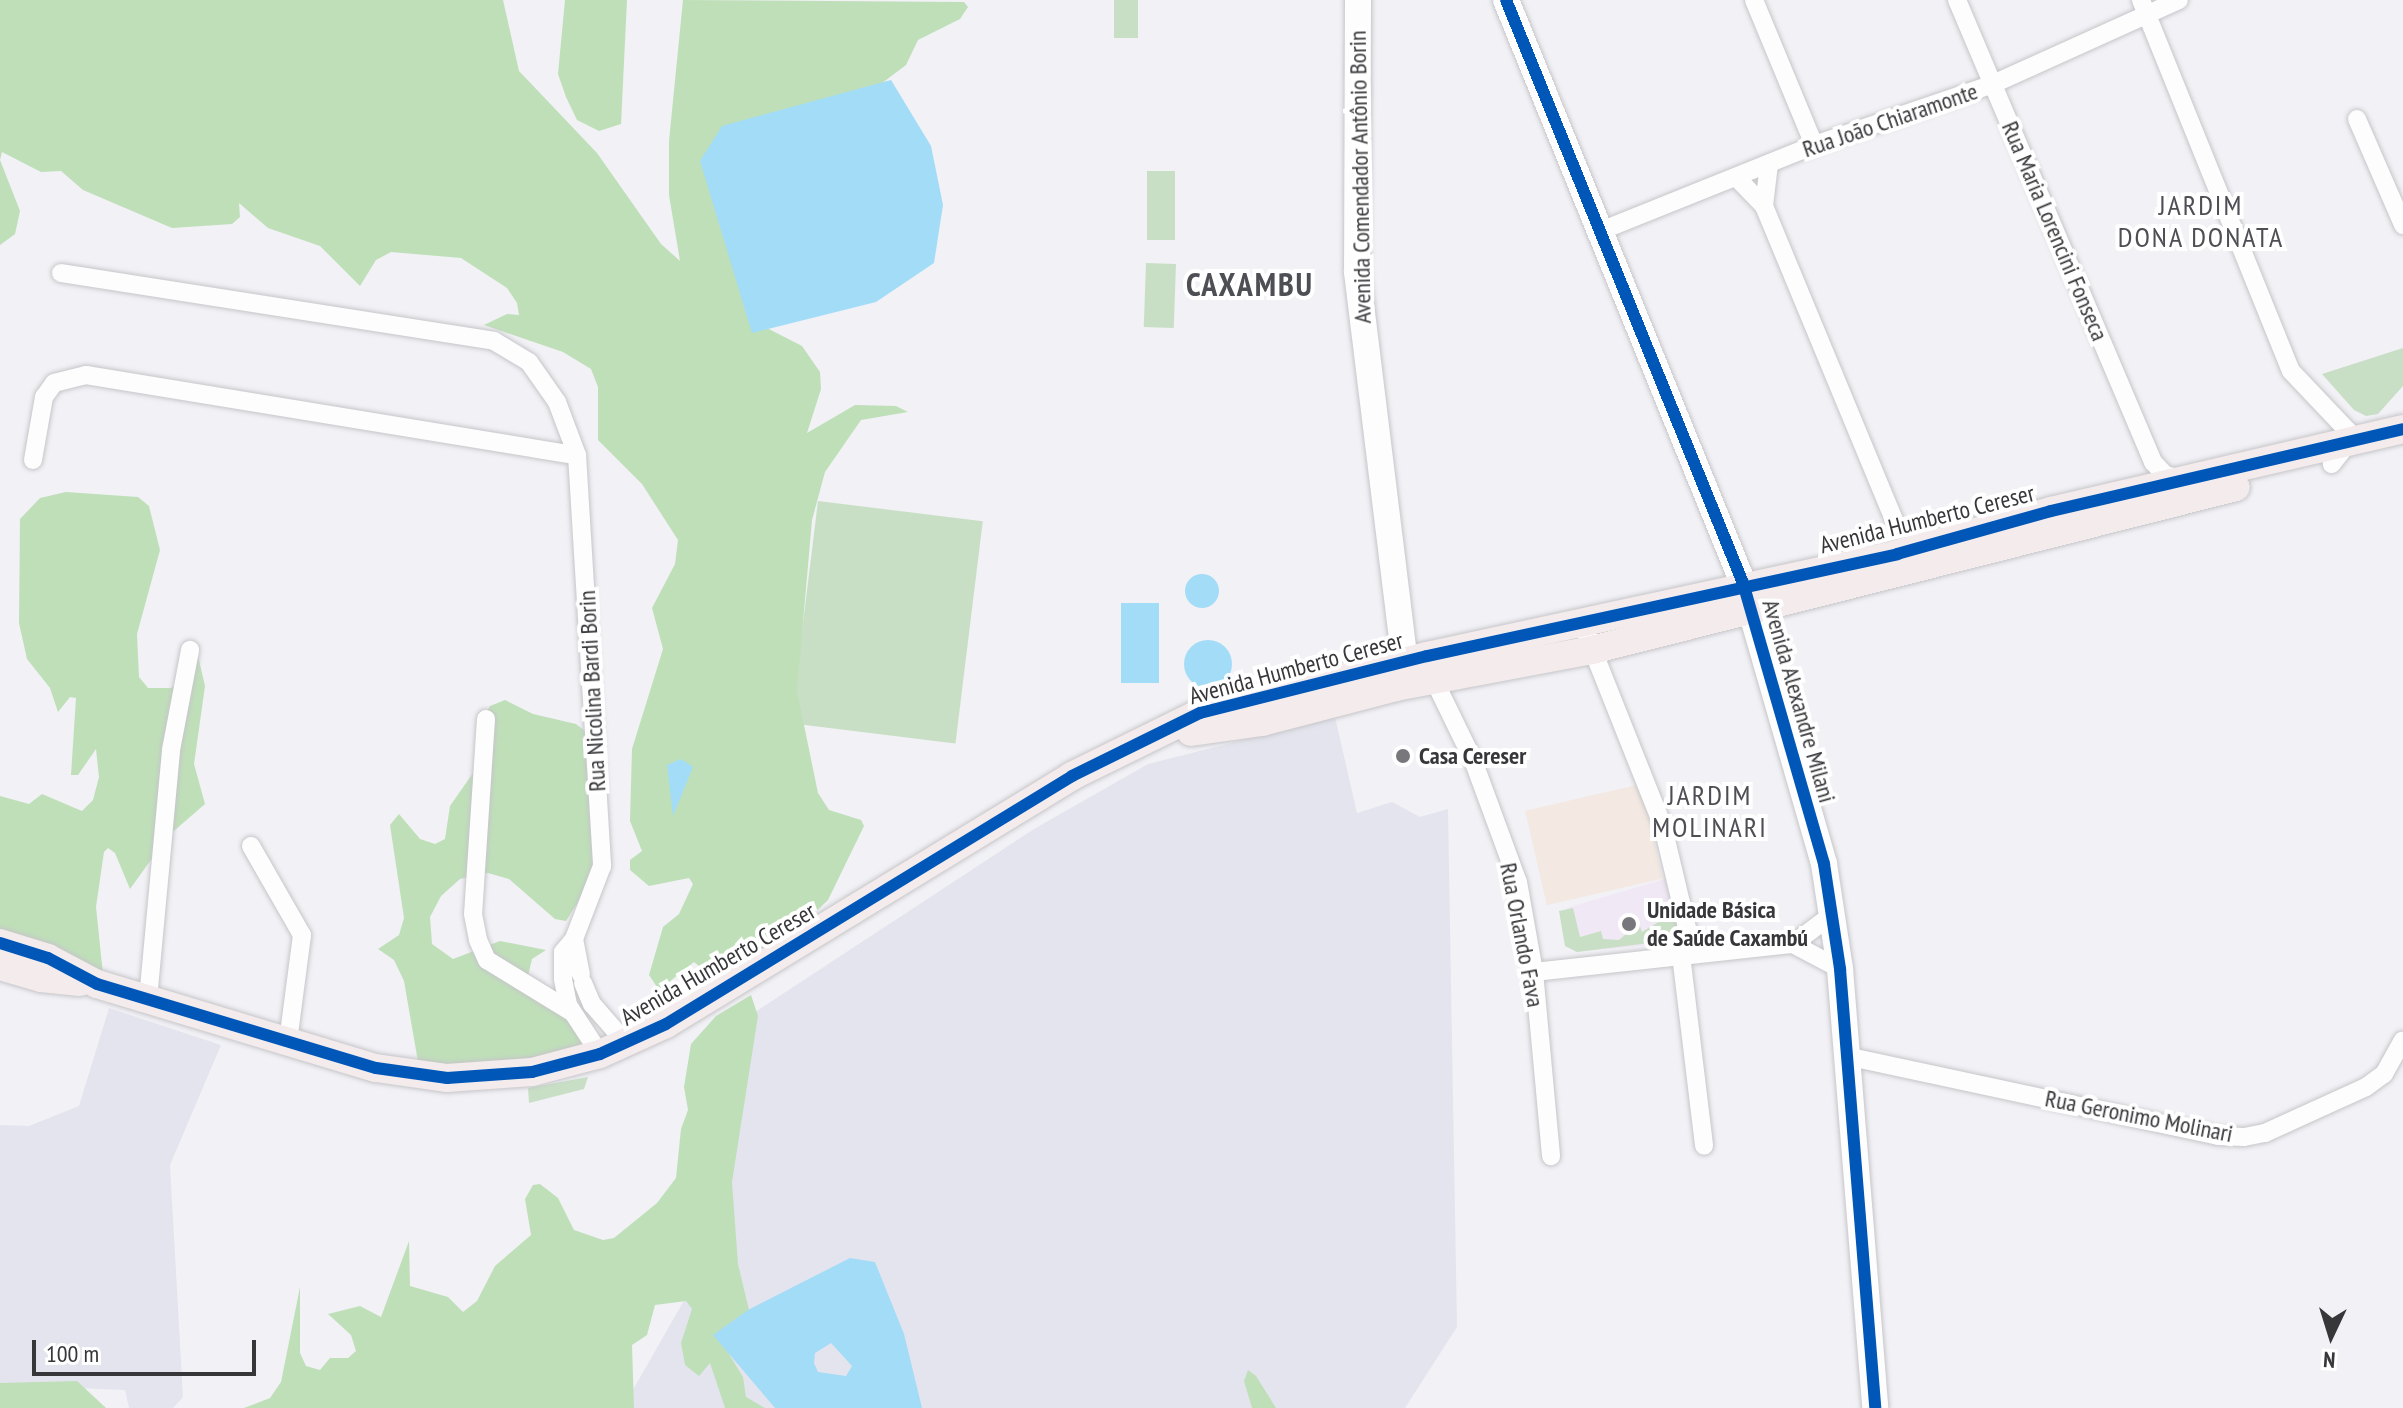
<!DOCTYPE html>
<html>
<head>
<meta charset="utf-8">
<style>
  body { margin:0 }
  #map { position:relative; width:2403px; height:1408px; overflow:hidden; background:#f1f1f6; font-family:"PT Sans Narrow",sans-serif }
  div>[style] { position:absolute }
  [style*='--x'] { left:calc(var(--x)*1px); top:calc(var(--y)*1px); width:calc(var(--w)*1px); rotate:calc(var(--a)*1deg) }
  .built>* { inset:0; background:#e4e4ee }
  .education>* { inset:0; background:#f3e9e2; transform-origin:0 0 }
  .medical>* { inset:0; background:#f0e8f4 }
  .green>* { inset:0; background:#c8dfc5; transform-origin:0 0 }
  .forest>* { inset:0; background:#bfdfb9 }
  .water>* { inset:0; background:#a3dcf7; transform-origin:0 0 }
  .round { border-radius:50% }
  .roads { filter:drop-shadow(0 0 2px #c6c6c9) drop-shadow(0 0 2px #c6c6c9) }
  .street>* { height:18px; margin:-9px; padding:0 9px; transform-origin:9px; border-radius:9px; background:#fdfdfe }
  .secondary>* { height:26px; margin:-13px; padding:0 13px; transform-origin:13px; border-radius:13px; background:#fdfdfe }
  .primary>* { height:28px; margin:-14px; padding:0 14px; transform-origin:14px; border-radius:14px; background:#f3ebec }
  .cycleway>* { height:12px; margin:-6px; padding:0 6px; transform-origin:6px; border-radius:6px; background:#0057b8 }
  .dots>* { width:22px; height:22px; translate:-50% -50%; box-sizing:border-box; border:4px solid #fff; border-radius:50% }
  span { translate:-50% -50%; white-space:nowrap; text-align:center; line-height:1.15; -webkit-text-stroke:8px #fff; paint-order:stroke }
  .street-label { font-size:24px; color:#37373a }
  .poi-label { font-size:24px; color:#37373a; font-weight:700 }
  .left { translate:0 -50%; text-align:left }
  .quarter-label { font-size:28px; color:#4e4e55; letter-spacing:2px }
  .district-label { font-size:32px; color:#4e4e55; font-weight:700; letter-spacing:2px }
  .north { position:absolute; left:2291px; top:1296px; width:80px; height:80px; -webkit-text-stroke:6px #fff; paint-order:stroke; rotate:184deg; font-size:22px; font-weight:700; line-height:32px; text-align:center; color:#37373a }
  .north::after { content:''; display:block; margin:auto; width:28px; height:36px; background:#37373a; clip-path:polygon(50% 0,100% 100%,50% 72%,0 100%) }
  .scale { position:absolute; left:32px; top:1340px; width:224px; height:36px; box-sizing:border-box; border:4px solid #37373a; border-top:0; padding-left:10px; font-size:24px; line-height:28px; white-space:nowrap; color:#37373a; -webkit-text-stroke:6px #fff; paint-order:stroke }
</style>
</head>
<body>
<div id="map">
  <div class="built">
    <i style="clip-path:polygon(1335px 717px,1357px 813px,1392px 802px,1420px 817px,1448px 809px,1457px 1327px,1405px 1408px,629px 1408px,626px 1402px,714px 1248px,749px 1016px,1034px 829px,1148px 764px)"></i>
    <i style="clip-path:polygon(109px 1008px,221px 1045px,170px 1165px,183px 1397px,173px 1408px,129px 1408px,125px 1390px,0 1385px,0 1125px,29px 1126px,79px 1106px)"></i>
  </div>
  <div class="education">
    <i style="left:1641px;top:784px;width:97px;height:119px;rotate:77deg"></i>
  </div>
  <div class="medical">
    <i style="clip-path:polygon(1668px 878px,1692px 941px,1575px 952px,1567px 908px)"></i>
  </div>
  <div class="green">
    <i style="left:1114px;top:0;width:24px;height:38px"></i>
    <i style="left:1147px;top:171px;width:28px;height:69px"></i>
    <i style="left:1146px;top:263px;width:30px;height:64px;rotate:2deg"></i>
    <i style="clip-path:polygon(2403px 348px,2403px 386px,2378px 414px,2366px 416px,2354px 410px,2322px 374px)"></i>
    <i style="left:818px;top:501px;width:166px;height:224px;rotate:7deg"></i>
    <i style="clip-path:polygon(1573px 908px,1580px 937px,1601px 931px,1603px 939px,1619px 940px,1639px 923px,1642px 932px,1675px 912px,1682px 939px,1577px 952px,1565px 946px,1559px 911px)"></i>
    <i style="clip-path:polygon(588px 1077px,584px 1089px,529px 1103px,528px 1088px)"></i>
  </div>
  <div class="forest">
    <i style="clip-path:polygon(0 0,503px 0,519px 71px,597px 153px,661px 244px,680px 261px,669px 195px,669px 141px,683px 0,964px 2px,968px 7px,960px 19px,918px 40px,906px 65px,849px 108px,763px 326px,802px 346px,820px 372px,821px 389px,807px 433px,855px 405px,896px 406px,908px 412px,861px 420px,825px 472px,812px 520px,797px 691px,818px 793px,829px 810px,861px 820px,864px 826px,828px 900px,764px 961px,714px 978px,694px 962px,659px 990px,649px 975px,663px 927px,679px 914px,693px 884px,689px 878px,649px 886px,630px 870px,630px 860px,642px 851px,630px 821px,632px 749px,663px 649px,652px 608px,675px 564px,678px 540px,642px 484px,598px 440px,598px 387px,591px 369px,563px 352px,484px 325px,507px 314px,519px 315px,517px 303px,507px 288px,461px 258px,391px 252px,376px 260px,360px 286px,320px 246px,268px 228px,239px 203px,240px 217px,232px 224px,172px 228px,83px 190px,61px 171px,41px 172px,2px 152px,0 160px)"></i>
    <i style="clip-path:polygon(565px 0,627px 0,621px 124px,599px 131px,577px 120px,566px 97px,558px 74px)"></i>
    <i style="clip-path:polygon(0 160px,20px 211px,15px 234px,0 245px)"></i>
    <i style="clip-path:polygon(66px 492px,138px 497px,149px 506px,160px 550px,137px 634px,139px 677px,148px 688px,171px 688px,185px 678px,198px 656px,205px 686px,194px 764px,205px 804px,168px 836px,130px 889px,115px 853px,108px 848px,104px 852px,96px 907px,104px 984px,0 946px,0 796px,29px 804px,42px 794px,82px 811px,93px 800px,99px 777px,96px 749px,78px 775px,71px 775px,76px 698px,70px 697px,58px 712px,50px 688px,27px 659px,19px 623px,20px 519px,40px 498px)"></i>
    <i style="clip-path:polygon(505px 700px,533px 714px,576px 724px,589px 734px,601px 866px,566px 921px,555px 919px,509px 879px,488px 873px,460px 879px,441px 896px,430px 917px,432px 944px,453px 959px,500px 941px,546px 950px,532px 959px,528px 976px,554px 990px,583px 1045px,575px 1052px,421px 1079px,404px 981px,394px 960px,378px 949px,399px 935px,404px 918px,390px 825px,399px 814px,420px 839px,435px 844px,445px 839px,450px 806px,473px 773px,480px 723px,490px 706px)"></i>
    <i style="clip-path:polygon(751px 995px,758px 1016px,732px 1182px,738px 1264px,749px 1310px,729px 1354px,743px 1377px,746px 1397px,765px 1408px,725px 1408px,710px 1363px,699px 1376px,685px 1365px,681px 1343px,692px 1309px,686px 1301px,655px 1305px,647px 1335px,632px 1345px,634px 1408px,244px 1408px,270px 1398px,281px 1382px,300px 1287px,300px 1353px,306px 1366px,320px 1370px,330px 1358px,348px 1358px,356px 1351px,351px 1335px,328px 1314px,360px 1306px,381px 1317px,409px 1241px,410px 1286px,448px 1297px,463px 1312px,477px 1301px,495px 1266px,531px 1235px,525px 1199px,533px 1185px,540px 1184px,558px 1198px,574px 1230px,603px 1240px,614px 1238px,657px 1203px,676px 1178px,681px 1129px,688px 1110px,684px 1087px,691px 1044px,716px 1016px)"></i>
    <i style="clip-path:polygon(1248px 1370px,1256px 1376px,1276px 1408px,1252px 1408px,1244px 1381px)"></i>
    <i style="clip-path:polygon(77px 1381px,106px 1408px,0 1408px,0 1383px)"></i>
  </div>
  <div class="water">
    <i style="clip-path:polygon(891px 80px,931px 146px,943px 205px,934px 263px,876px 302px,752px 333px,700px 161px,722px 126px)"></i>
    <i class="round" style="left:1185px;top:574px;width:34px;height:34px"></i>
    <i style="left:1121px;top:603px;width:38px;height:80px"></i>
    <i class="round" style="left:1184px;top:640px;width:48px;height:48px"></i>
    <i style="clip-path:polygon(681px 759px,693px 767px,673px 816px,667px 765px)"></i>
    <i style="clip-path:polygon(evenodd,850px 1258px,875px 1262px,904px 1334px,922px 1408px,775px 1408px,713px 1335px,748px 1310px,850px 1258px,831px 1343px,852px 1366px,846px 1376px,818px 1372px,814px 1363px,815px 1353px,831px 1343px)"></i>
  </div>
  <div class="roads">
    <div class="street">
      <i style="--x:1754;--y:0;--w:157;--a:67.5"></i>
      <i style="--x:1957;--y:0;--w:502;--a:67.01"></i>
      <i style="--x:2153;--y:462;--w:18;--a:47"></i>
      <i style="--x:2165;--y:475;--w:17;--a:13"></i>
      <i style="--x:2141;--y:0;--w:400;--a:68"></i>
      <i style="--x:2291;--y:371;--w:83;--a:46.5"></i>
      <i style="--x:2348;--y:431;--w:11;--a:85"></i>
      <i style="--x:2349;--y:442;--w:28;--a:128"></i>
      <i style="--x:2357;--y:119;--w:116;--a:66.5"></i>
      <i style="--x:1769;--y:164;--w:42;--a:96.8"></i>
      <i style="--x:1764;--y:206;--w:350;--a:67.5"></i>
      <i style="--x:1736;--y:177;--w:40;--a:46"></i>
      <i style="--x:1598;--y:232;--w:233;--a:-21.9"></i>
      <i style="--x:1814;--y:145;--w:189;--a:-18.8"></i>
      <i style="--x:1993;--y:84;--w:204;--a:-24.3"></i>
      <i style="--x:61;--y:273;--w:438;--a:8.9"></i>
      <i style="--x:494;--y:341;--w:41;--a:31"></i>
      <i style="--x:529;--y:362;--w:49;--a:55"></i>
      <i style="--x:557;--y:402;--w:57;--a:69.3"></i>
      <i style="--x:577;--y:455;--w:412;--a:86.5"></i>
      <i style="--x:602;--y:866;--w:78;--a:111"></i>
      <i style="--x:574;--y:939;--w:17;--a:130"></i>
      <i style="--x:563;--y:952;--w:27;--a:90"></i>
      <i style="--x:563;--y:979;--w:26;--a:79"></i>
      <i style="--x:568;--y:1005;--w:59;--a:56.9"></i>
      <i style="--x:33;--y:460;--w:64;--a:-80.1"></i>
      <i style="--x:44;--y:397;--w:17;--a:-54"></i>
      <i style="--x:54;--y:383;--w:33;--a:-14"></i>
      <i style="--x:86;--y:375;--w:497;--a:9.3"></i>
      <i style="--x:1582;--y:623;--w:219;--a:68.3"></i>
      <i style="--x:1663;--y:827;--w:130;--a:76.6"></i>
      <i style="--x:1434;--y:680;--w:89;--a:64"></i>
      <i style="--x:1473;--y:760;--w:130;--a:69.8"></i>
      <i style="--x:1518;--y:882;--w:91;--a:79.9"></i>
      <i style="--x:1534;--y:972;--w:185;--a:84.7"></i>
      <i style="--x:486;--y:719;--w:195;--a:93.8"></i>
      <i style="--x:473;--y:914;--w:26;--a:79"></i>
      <i style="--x:478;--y:940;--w:22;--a:66"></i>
      <i style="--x:487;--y:960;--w:100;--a:31.5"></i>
      <i style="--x:251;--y:846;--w:103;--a:60.2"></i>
      <i style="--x:302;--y:935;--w:108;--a:97.5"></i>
      <i style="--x:574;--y:939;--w:36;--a:79"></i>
      <i style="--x:1793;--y:944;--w:53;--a:28"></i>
      <i style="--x:1681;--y:955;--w:192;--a:83.1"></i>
      <i style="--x:1534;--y:972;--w:261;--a:-6.2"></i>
      <i style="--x:1793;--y:944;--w:50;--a:-36.9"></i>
      <i style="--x:583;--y:983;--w:23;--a:67"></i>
      <i style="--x:592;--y:1004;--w:52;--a:48.9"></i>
      <i style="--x:148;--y:999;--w:250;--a:-84.7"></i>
      <i style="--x:171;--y:750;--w:102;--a:-79.2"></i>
      <i style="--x:1846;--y:1056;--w:381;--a:12.1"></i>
      <i style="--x:2218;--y:1136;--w:26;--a:2"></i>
      <i style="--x:2244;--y:1137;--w:21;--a:-11"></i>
      <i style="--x:2265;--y:1133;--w:111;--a:-24.5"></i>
      <i style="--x:2366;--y:1087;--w:22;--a:-36"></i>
      <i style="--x:2384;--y:1074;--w:38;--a:-61"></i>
    </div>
    <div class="secondary">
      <i style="--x:1358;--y:0;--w:272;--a:90.2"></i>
      <i style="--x:1357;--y:272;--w:392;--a:83"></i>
      <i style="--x:1506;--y:0;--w:629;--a:67.88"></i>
      <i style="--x:1743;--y:583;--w:292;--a:73.9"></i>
      <i style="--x:1824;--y:864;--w:106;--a:81.3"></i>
      <i style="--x:1840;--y:969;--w:440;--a:85.4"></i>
    </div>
    <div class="primary">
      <i style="--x:1191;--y:732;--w:72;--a:-8"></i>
      <i style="--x:1262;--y:722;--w:138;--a:-14.6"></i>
      <i style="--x:1396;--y:687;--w:199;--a:-10.7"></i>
      <i style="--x:1592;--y:650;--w:664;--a:-14.2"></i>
      <i style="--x:0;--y:943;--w:50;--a:17.4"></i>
      <i style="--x:48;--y:958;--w:55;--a:28"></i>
      <i style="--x:97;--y:984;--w:291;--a:16.8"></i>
      <i style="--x:376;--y:1068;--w:72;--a:8"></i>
      <i style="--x:447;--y:1078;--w:85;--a:-4"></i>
      <i style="--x:532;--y:1072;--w:70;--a:-14.8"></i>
      <i style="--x:600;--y:1054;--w:72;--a:-24.4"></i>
      <i style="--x:666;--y:1024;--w:476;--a:-31.4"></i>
      <i style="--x:1072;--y:776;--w:143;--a:-26.2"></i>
      <i style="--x:1200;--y:713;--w:234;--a:-14.1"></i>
      <i style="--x:1427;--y:656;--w:481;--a:-12.2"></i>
      <i style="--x:1897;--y:554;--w:160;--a:-15.6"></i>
      <i style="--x:2051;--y:511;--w:361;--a:-13.1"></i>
      <i style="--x:0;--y:966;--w:43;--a:16.3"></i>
      <i style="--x:41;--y:978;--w:39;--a:6"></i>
    </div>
  </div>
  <div class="cycleway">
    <i style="--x:1506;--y:0;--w:629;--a:67.88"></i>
    <i style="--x:1743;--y:583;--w:292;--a:73.9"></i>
    <i style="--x:1824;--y:864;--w:106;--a:81.3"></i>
    <i style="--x:1840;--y:969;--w:440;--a:85.4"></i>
    <i style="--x:0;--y:943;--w:50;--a:17.4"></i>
    <i style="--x:48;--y:958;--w:55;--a:28"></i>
    <i style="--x:97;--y:984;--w:291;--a:16.8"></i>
    <i style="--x:376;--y:1068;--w:72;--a:8"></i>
    <i style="--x:447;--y:1078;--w:85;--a:-4"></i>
    <i style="--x:532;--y:1072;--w:70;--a:-14.8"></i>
    <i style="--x:600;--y:1054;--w:72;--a:-24.4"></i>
    <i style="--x:666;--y:1024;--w:476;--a:-31.4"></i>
    <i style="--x:1072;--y:776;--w:143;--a:-26.2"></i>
    <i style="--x:1200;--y:713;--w:234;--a:-14.1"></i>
    <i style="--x:1427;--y:656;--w:481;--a:-12.2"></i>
    <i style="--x:1897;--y:554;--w:160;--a:-15.6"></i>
    <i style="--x:2051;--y:511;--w:361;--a:-13.1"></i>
  </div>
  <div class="dots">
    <i style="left:1403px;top:756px;background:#78787c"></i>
    <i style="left:1629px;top:924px;background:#78787c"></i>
  </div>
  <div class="street-label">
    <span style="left:1890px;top:120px;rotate:-19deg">Rua João Chiaramonte</span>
    <span style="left:1360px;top:177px;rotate:-91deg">Avenida Comendador Antônio Borin</span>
    <span style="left:2055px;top:231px;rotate:67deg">Rua Maria Lorencini Fonseca</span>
    <span style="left:1927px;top:519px;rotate:-14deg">Avenida Humberto Cereser</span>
    <span style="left:1296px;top:668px;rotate:-15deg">Avenida Humberto Cereser</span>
    <span style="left:592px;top:691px;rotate:-93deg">Rua Nicolina Bardi Borin</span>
    <span style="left:1799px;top:701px;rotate:74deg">Avenida Alexandre Milani</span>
    <span style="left:1522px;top:935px;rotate:79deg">Rua Orlando Fava</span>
    <span style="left:718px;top:964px;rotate:-30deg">Avenida Humberto Cereser</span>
    <span style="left:2139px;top:1116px;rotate:11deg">Rua Geronimo Molinari</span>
  </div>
  <div class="poi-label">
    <span class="left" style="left:1419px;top:756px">Casa Cereser</span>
    <span class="left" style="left:1647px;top:924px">Unidade Básica<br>de Saúde Caxambú</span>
  </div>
  <div class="quarter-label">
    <span style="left:2201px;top:221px">JARDIM<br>DONA DONATA</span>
    <span style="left:1710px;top:811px">JARDIM<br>MOLINARI</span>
  </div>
  <div class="district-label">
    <span style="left:1250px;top:284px">CAXAMBU</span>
  </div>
  <div class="north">N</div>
  <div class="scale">100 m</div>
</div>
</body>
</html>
